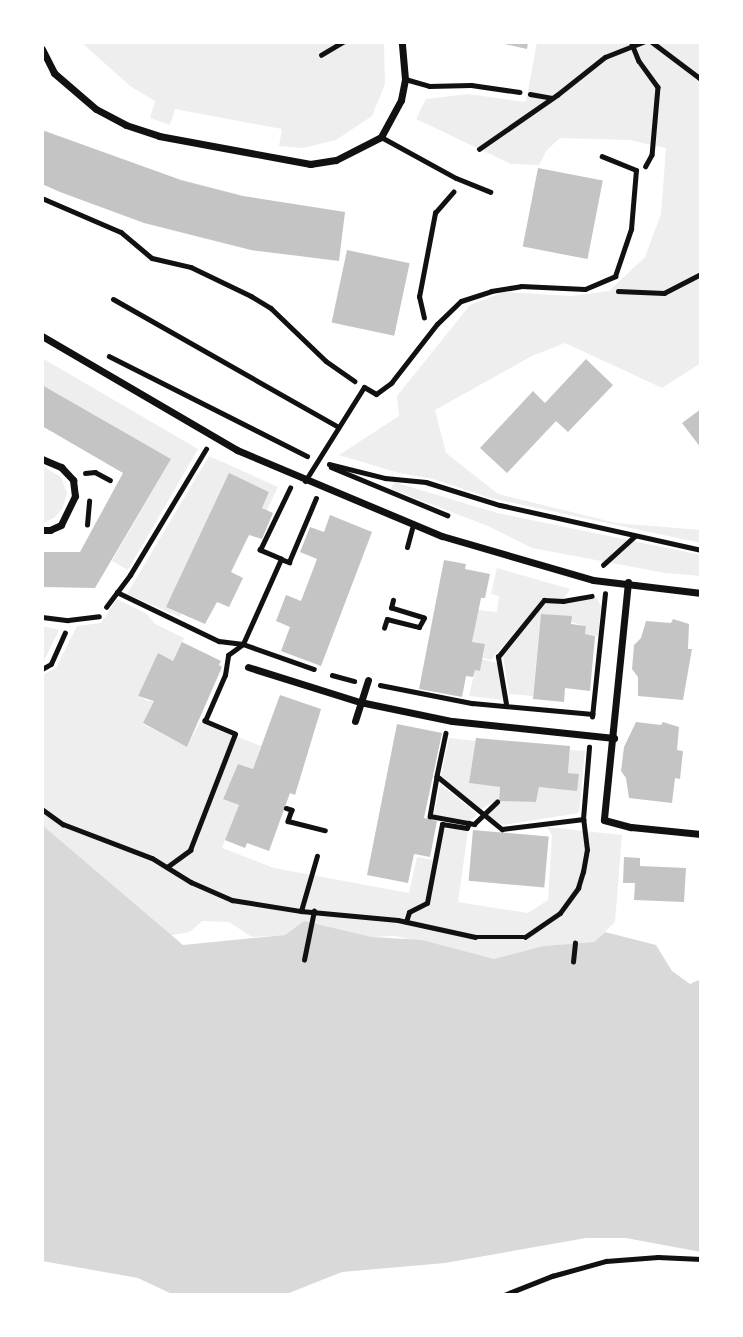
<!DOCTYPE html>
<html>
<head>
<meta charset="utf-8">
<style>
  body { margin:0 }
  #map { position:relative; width:743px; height:1337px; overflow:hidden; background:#fff; font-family:"Asap Condensed",sans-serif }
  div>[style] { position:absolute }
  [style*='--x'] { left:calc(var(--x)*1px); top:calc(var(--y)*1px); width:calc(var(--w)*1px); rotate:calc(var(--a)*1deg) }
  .green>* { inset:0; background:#eee }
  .water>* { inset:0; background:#d9d9d9 }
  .building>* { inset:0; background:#c4c4c4; transform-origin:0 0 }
  .path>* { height:4.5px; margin:-2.25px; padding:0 2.25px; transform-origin:2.25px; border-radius:2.25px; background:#111 }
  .service>* { height:5px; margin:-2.5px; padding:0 2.5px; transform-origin:2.5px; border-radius:2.5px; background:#111 }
  .minor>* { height:7px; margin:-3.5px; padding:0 3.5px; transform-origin:3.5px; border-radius:3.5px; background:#111 }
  span { translate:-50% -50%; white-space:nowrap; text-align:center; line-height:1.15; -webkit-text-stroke:5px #fff; paint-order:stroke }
  .frame { position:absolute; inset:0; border:44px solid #fff; pointer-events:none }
</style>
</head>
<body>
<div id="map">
  <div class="green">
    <i style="clip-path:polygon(81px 42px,384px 42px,385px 84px,372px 116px,336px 140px,303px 148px,279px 146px,282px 129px,175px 109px,170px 125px,150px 118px,155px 101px,130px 86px)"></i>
    <i style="clip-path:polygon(537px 42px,701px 42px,701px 363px,662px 388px,565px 343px,532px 356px,435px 410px,446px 453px,498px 494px,616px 523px,701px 530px,701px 543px,490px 498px,433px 479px,399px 473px,339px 455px,399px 416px,397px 396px,470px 305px,504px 292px,571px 296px,609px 291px,645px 257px,661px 214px,666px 148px,629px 140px,560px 138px,546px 151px,539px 165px,511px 164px,416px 119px,426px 99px,468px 94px,526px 102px)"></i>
    <i style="clip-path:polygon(42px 358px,198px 449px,128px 570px,112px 561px,171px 459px,42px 385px)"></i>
    <i style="clip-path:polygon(209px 456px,278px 487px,267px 510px,262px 508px,269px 492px,230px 474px,180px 617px,127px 594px)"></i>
    <i style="clip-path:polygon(42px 466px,61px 477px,67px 493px,62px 509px,54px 518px,42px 523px)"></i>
    <i style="clip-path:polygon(394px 482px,497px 513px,701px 555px,701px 576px,665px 573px,532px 548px,488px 526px,391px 489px)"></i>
    <i style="clip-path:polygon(497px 568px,570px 589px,563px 600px,544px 598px,491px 660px,483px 658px,485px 644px,472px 642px,478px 610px,497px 612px,499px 596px,491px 594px)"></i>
    <i style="clip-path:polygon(597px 598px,601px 606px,598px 636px,585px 634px,586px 626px,541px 614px,533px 696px,509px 694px,503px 655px,545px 601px)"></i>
    <i style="clip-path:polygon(117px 599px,147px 614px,155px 624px,184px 638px,173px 661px,158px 654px,138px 696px,148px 701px,154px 701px,143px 724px,187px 747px,200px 722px,261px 746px,253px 769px,238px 764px,223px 798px,239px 805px,222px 848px,274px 868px,409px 893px,417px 857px,433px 860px,439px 828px,468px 831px,458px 902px,528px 913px,548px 900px,552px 835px,547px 827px,622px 835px,615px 922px,594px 942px,543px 946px,494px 959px,395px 936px,372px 937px,304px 921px,285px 935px,252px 937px,229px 922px,202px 921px,190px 932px,161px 937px,42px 846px,42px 675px,56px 668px,77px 626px,101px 623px)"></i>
    <i style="clip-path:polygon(42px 626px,59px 630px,42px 665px)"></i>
    <i style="clip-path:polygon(482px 659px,497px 663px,503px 700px,469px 696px,475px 670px,480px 671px)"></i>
    <i style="clip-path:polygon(449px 738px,476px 741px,469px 783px,500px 787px,499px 798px,480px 810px,441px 776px)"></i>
    <i style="clip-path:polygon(570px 750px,585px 751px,579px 813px,504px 825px,487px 817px,501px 801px,536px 802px,539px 787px,576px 790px,579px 774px,568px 773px)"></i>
    <i style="clip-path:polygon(440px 784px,477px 814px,469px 822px,434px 815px)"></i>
  </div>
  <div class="water">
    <i style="clip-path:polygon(42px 825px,183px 945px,285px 935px,304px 921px,372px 937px,422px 940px,494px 959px,543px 946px,594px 942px,605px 932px,656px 945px,672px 971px,690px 984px,701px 979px,701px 1252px,626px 1238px,586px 1238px,445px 1263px,342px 1272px,284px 1295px,174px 1295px,138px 1278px,42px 1261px)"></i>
  </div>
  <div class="building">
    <i style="clip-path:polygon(495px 42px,528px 42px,527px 49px)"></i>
    <i style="clip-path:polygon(42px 130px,181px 180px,243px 196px,345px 212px,339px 261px,251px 250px,144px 223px,60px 192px,42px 184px)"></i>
    <i style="left:538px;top:168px;width:66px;height:80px;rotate:11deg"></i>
    <i style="left:347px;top:250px;width:64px;height:74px;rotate:12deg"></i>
    <i style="clip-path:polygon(586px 359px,613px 385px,568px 432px,556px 421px,507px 473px,480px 448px,533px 391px,545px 403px)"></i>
    <i style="clip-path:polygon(42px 385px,171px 459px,95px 588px,42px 587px,42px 552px,80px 552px,123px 473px,42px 426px)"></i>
    <i style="clip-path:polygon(701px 409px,701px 448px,682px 423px)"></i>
    <i style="clip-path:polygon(229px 473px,269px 492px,262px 508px,273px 513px,262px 539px,249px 535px,231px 572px,243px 578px,229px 607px,217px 602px,205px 624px,166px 607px)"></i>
    <i style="clip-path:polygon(330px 515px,372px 532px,321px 666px,281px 651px,290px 627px,276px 621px,286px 595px,301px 601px,317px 559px,300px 552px,310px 527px,324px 532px)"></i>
    <i style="clip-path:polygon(444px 560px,466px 564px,465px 569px,490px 574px,485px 598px,481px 598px,472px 642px,485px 644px,480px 671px,475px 670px,473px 677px,466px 676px,462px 697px,419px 689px)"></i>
    <i style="clip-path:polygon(541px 614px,572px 616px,571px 624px,586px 626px,585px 634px,595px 636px,590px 691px,565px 688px,564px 702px,533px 699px)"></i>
    <i style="clip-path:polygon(673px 619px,689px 624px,688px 649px,692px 649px,683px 700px,638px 696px,638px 677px,632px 669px,634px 645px,641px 638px,646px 621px,671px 623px)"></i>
    <i style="clip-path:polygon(182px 642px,221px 661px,219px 665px,222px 667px,187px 747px,143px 723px,154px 701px,138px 696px,158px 653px,173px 661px)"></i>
    <i style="clip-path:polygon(280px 695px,321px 709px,295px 795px,290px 793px,269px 851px,247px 843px,245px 848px,225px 840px,239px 805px,223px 799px,238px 764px,253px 769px)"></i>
    <i style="clip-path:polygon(636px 722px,661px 725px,663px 722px,679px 727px,677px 750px,683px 751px,680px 779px,675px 778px,672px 803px,629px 798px,626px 778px,621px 771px,624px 747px)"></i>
    <i style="clip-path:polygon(397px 724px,442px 733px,424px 818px,437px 821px,430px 857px,414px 854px,408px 883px,367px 875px)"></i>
    <i style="clip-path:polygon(476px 738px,570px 746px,568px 773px,579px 774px,577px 791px,539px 787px,536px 802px,499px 801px,500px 787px,469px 783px)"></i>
    <i style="left:473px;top:830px;width:76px;height:51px;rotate:5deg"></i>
    <i style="clip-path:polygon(624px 857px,640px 858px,640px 866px,686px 868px,684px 902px,634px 900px,635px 883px,623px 883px)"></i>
  </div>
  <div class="path">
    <i style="--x:652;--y:42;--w:61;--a:37.1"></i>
    <i style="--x:632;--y:44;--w:18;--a:68"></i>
    <i style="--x:639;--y:61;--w:32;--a:54"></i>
    <i style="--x:658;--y:87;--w:68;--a:95"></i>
    <i style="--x:652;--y:155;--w:13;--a:119"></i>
    <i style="--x:321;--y:55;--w:26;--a:-31"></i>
    <i style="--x:530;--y:94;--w:22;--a:10"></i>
    <i style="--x:479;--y:149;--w:95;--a:-34.7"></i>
    <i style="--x:557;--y:95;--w:61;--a:-38.4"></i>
    <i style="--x:605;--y:57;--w:41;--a:-21.5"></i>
    <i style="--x:42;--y:198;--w:86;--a:23.3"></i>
    <i style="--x:121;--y:232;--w:40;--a:40"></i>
    <i style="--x:152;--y:258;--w:40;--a:13"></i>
    <i style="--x:191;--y:267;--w:67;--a:25.8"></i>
    <i style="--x:251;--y:296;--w:23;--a:31"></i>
    <i style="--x:271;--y:308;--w:76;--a:43.9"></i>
    <i style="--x:326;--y:361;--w:35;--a:35"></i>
    <i style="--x:618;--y:291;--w:46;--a:2.5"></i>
    <i style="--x:664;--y:293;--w:42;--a:-27.2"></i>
    <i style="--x:424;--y:318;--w:22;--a:-103"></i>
    <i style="--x:419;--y:297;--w:86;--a:-79.2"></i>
    <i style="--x:435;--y:213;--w:28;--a:-49"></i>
    <i style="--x:109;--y:356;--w:222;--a:26.8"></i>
    <i style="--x:329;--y:464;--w:58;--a:14"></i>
    <i style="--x:385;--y:478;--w:41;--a:5.6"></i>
    <i style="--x:426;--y:482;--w:77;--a:17.3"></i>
    <i style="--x:500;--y:505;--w:206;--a:12.6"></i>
    <i style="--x:331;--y:467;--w:126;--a:22.5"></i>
    <i style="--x:85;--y:473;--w:10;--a:-6"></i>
    <i style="--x:95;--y:472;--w:17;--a:28"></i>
    <i style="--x:87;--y:525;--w:24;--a:-85"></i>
    <i style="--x:281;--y:559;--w:23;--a:-157"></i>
    <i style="--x:260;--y:550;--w:69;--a:-64.2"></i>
    <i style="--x:603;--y:565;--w:43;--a:-42.2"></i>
    <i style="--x:117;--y:592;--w:113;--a:25.7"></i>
    <i style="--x:219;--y:641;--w:24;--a:7"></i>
    <i style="--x:243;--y:644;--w:75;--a:19.4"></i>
    <i style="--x:106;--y:607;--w:40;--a:-53"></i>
    <i style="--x:130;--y:575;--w:147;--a:-58.9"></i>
    <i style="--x:384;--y:628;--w:9;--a:-72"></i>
    <i style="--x:387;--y:619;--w:33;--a:14"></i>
    <i style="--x:419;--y:627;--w:10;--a:-61"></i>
    <i style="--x:424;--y:618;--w:34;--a:-163"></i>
    <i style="--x:391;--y:608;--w:8;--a:-76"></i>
    <i style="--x:42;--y:669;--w:10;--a:-29"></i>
    <i style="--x:51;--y:664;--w:34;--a:-66"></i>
    <i style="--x:332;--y:675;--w:23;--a:15"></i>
    <i style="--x:380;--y:685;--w:94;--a:11.1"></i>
    <i style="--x:472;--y:703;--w:121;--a:5.2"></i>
    <i style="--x:506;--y:704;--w:48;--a:-99.7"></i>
    <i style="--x:498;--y:657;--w:73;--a:-51.1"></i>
    <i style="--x:544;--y:600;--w:19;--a:3"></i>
    <i style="--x:563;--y:601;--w:29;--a:-10"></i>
    <i style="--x:592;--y:717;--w:124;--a:-84"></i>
    <i style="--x:446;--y:733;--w:44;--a:101.8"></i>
    <i style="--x:437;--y:776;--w:84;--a:39.2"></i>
    <i style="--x:502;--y:829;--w:82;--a:-7"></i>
    <i style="--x:437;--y:777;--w:40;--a:100"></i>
    <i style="--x:430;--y:816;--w:45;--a:10.3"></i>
    <i style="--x:474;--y:824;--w:32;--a:-44"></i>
    <i style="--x:286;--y:808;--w:6;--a:18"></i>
    <i style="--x:292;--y:810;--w:12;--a:110"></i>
    <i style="--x:288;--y:821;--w:38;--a:14"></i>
    <i style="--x:42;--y:809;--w:26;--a:36"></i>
    <i style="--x:63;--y:824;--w:95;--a:20.9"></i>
    <i style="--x:152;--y:858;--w:46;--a:31.6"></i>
    <i style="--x:191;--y:882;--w:45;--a:23.7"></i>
    <i style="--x:232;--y:900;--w:70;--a:9.1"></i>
    <i style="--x:301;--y:911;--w:97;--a:5.3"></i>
    <i style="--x:398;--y:920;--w:79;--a:12.4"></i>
    <i style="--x:475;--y:937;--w:50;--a:0"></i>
    <i style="--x:525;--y:937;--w:42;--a:-34.4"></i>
    <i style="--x:560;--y:913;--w:31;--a:-54"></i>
    <i style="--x:578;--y:888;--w:17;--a:-73"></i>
    <i style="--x:583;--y:872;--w:22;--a:-80"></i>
    <i style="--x:587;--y:850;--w:31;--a:-97"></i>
    <i style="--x:583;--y:819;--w:72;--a:-85.2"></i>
    <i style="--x:167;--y:867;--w:29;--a:-36"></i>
    <i style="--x:190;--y:850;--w:124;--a:-68.8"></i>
    <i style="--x:235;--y:734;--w:33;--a:-157"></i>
    <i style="--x:205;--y:721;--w:50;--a:-66.5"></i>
    <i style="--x:225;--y:675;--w:20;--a:-81"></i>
    <i style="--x:228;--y:655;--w:19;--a:-36"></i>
    <i style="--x:243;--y:644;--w:93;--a:-65.9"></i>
    <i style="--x:281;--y:559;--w:9;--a:21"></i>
    <i style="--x:289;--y:562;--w:69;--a:-67.1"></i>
    <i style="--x:301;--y:911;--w:57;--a:-73.8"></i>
    <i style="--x:406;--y:922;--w:10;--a:-73"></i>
    <i style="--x:409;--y:912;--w:20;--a:-27"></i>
    <i style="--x:427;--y:903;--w:80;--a:-79.2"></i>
    <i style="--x:442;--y:824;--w:25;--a:9"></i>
    <i style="--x:467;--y:828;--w:5;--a:-68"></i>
    <i style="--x:304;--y:960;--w:50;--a:-78.5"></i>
    <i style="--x:573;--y:962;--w:19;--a:-84"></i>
    <i style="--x:504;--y:1295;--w:52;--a:-21.6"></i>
    <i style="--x:552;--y:1276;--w:56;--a:-15.5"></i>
    <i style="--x:606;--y:1261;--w:52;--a:-4.4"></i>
    <i style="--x:658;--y:1257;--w:43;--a:2.7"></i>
  </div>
  <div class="service">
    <i style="--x:405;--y:79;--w:25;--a:16"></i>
    <i style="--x:429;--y:86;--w:42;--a:-1.4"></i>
    <i style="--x:471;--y:85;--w:49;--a:8.3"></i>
    <i style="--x:381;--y:137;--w:85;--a:28.7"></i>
    <i style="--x:456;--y:178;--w:37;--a:22"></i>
    <i style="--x:113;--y:299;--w:259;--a:29.6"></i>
    <i style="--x:305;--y:481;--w:111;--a:-57.9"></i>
    <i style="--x:364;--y:387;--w:14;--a:30"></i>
    <i style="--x:376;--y:394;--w:19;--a:-36"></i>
    <i style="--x:391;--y:383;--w:75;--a:-52.1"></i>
    <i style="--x:437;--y:324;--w:33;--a:-44"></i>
    <i style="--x:461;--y:301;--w:32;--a:-18"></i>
    <i style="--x:491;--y:291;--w:30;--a:-9"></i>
    <i style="--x:521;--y:286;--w:64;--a:2.7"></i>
    <i style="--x:585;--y:289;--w:33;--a:-23"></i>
    <i style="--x:615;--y:276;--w:50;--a:-71.2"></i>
    <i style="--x:631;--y:229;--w:59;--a:-85.2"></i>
    <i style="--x:636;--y:170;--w:37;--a:-158"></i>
    <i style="--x:407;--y:547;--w:23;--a:-75"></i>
    <i style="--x:42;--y:617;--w:26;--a:7"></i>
    <i style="--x:68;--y:620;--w:31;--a:-7"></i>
  </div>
  <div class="minor">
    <i style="--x:42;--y:49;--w:27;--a:63"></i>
    <i style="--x:54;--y:73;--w:55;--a:40.6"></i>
    <i style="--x:96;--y:109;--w:34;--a:28"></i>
    <i style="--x:126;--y:125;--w:35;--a:18"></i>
    <i style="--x:159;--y:136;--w:154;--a:10.5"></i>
    <i style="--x:310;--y:164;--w:26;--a:-9"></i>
    <i style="--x:336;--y:160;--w:51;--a:-27.1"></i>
    <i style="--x:381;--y:137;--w:42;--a:-61.6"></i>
    <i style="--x:401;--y:100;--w:21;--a:-79"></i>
    <i style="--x:405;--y:79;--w:37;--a:-95"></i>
    <i style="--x:42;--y:336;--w:226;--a:30.3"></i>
    <i style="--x:237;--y:450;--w:222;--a:22.8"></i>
    <i style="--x:442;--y:536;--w:157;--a:16.2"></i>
    <i style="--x:593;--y:580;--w:109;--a:6.9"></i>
    <i style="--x:42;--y:459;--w:21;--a:23"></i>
    <i style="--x:61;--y:467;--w:18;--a:47"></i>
    <i style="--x:73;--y:480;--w:16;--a:83"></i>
    <i style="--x:75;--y:496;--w:32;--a:116"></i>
    <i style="--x:61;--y:525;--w:12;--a:156"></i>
    <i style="--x:50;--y:530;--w:8;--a:180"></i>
    <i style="--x:628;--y:582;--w:239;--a:95.8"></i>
    <i style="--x:604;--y:820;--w:28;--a:15"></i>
    <i style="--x:631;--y:827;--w:70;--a:5.7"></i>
    <i style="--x:248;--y:667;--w:117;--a:17.4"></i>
    <i style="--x:360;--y:702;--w:94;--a:11.7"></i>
    <i style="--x:452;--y:721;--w:163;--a:6"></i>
    <i style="--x:355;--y:721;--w:43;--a:-72.4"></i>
  </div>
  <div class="frame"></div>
</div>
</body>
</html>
